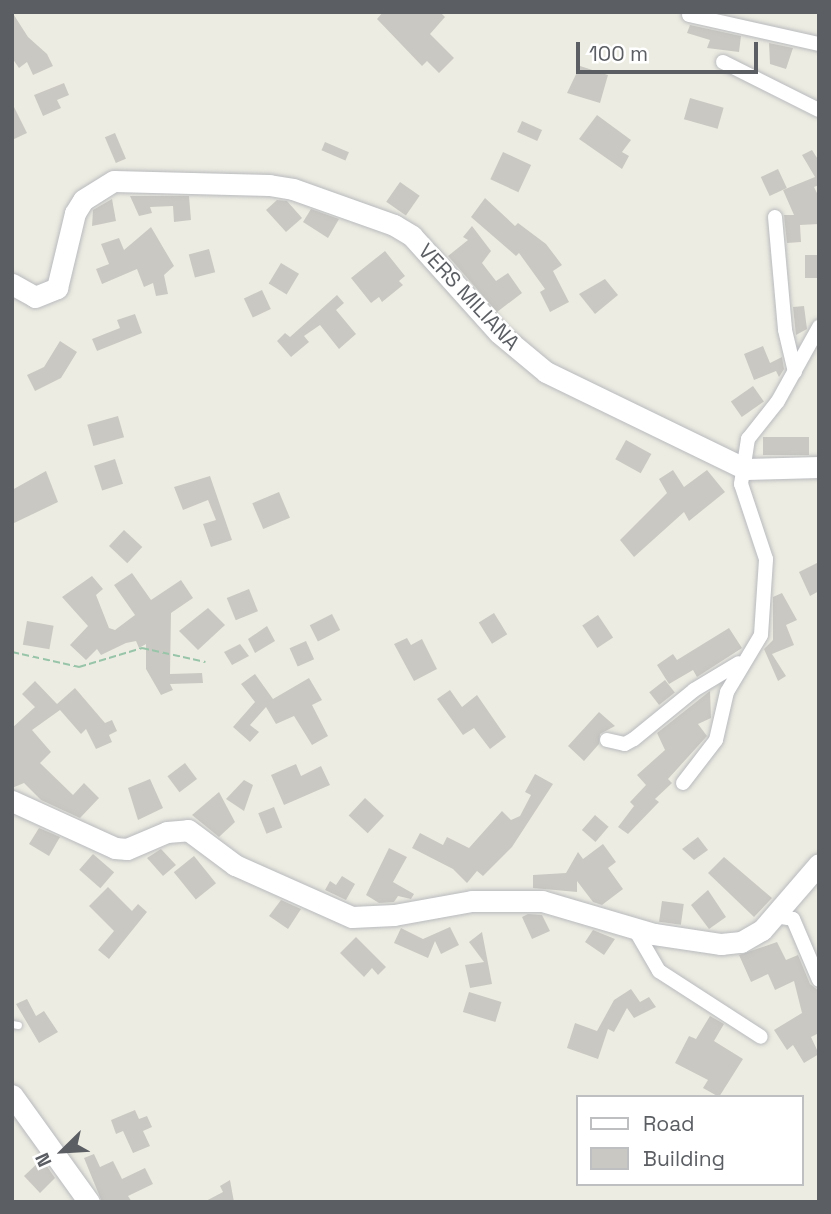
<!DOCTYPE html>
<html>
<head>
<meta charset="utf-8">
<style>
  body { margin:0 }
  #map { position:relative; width:831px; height:1214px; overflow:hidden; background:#edece2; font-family:"Space Grotesk",sans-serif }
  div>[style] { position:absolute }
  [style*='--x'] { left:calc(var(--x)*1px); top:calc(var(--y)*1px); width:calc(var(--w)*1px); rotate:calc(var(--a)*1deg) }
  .building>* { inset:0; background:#cac8c2; transform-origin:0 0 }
  .path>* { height:2px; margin-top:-1px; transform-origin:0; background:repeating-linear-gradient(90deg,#98c5a9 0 7px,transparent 0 10.5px) }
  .roads { filter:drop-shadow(0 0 2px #b8babe) drop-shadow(0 0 2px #b8babe) }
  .lane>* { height:7px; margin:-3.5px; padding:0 3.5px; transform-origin:3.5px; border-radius:3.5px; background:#fff }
  .street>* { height:14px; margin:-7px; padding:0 7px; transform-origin:7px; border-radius:7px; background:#fff }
  .secondary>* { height:21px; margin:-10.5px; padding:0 10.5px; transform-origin:10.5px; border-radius:10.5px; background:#fff }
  span { translate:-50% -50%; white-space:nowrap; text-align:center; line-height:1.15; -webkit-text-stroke:5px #fff; paint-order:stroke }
  .street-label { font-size:21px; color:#5b5e63 }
  .frame { position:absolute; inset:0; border:14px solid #5b5e63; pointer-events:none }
  .legend { position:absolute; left:576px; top:1095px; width:228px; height:91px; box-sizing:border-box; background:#fff; border:2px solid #bdbfc1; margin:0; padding:9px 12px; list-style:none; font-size:21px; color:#5b5e63 }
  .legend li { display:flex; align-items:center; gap:14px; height:35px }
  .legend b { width:35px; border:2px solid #bdbfc1 }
  .north { position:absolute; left:28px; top:1116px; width:70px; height:70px; -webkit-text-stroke:5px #fff; paint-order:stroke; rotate:246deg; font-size:19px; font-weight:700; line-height:28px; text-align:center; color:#5b5e63 }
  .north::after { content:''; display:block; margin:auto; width:24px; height:32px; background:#5b5e63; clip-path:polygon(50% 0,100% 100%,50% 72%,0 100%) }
  .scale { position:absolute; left:576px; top:42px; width:182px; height:32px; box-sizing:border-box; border:4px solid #5b5e63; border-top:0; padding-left:9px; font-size:21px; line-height:24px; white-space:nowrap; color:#5b5e63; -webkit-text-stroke:5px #fff; paint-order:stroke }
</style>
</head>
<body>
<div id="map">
  <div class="building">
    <i style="clip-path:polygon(12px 12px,28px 37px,47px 54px,53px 66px,33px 75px,27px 62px,19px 68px,12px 58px)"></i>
    <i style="clip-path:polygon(383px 12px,440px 12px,445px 17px,430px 34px,454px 58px,439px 73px,427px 61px,422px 66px,377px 19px)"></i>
    <i style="clip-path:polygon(690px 25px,741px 36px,739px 52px,707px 48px,710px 40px,687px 33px)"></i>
    <i style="clip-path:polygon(769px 43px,793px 48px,786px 69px,770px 64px)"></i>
    <i style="clip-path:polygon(580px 66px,608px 75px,600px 103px,567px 93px)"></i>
    <i style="clip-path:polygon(64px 83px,69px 95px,57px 100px,61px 108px,43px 116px,34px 95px)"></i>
    <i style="left:690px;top:98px;width:35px;height:22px;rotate:16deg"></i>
    <i style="clip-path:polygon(12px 103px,27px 133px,12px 140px)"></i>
    <i style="clip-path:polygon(597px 115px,631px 140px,622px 152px,629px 156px,622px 169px,579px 139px)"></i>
    <i style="left:522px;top:121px;width:22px;height:12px;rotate:24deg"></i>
    <i style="left:115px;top:133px;width:28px;height:11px;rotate:67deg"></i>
    <i style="left:325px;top:142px;width:26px;height:9px;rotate:23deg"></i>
    <i style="clip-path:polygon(812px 150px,819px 161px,819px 185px,814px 187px,819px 197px,819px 224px,800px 225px,801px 242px,787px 243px,784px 215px,794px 215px,783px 190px,815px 177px,802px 155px)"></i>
    <i style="left:503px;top:152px;width:31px;height:30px;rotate:25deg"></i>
    <i style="left:778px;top:169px;width:21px;height:19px;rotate:65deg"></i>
    <i style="left:400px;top:182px;width:24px;height:24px;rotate:35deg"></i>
    <i style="clip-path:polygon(130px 196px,189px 196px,191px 220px,174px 222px,173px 206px,150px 207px,152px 213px,139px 216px)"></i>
    <i style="clip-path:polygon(485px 198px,515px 226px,518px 223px,546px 244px,562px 265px,553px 271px,569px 302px,550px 312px,540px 292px,545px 289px,519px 253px,516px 256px,471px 217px)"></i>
    <i style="clip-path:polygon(112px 199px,116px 221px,92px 226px,93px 210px)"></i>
    <i style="clip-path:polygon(277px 200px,287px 201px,302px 218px,286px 232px,266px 210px)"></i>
    <i style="clip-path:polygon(311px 209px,339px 219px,328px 238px,303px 222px)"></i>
    <i style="clip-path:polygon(472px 226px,491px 251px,482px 263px,496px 281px,508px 273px,522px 293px,497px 312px,448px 256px,468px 240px,463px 237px)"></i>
    <i style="clip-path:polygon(151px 227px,174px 266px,164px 275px,168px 294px,156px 296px,153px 283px,144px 287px,137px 269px,102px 284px,96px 269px,109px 264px,101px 244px,119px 238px,124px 250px)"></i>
    <i style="left:209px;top:249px;width:24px;height:21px;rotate:75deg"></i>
    <i style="clip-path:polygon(385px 251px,405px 276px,399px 281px,403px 285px,382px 302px,379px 297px,371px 303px,351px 278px)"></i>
    <i style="left:805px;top:255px;width:14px;height:23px"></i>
    <i style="left:281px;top:263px;width:21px;height:24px;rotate:31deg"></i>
    <i style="clip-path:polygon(605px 279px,618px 295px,595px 314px,579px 294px)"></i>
    <i style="left:262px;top:290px;width:21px;height:20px;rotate:65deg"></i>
    <i style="clip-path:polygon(337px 295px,344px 303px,336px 310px,356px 334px,339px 349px,320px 325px,304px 336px,309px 342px,291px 357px,277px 341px,285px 333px,290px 337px)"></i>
    <i style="clip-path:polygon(804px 306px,807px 329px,796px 335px,793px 307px)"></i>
    <i style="clip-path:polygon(135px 314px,142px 333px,97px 351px,92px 339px,120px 328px,117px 320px)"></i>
    <i style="clip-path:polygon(60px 341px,77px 352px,61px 378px,35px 391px,27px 375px,44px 367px)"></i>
    <i style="clip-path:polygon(763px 346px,770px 363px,782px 357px,784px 369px,779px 377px,776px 371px,754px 380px,744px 354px)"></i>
    <i style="left:753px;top:386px;width:19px;height:27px;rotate:55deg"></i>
    <i style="left:118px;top:416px;width:22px;height:32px;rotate:74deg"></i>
    <i style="left:763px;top:437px;width:46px;height:18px"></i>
    <i style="left:626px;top:440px;width:29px;height:22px;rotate:29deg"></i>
    <i style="left:115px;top:459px;width:26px;height:22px;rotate:72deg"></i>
    <i style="clip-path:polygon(673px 470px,684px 487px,707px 470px,725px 492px,689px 521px,684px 512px,634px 557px,620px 540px,667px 493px,659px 479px)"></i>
    <i style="clip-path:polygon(46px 471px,58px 502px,12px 524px,12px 490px)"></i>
    <i style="clip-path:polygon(210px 476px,232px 540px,211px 547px,203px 524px,216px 520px,208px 500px,183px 510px,174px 487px)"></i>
    <i style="left:279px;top:492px;width:28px;height:29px;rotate:67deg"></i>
    <i style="left:124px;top:530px;width:25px;height:22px;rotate:43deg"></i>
    <i style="clip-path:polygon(819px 562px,819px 591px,810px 596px,799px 572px)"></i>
    <i style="clip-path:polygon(132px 573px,151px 600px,181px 580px,193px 598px,171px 613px,170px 674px,202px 673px,203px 683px,170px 684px,173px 690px,161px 695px,146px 669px,146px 644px,139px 648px,136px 641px,126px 643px,101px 655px,97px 649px,86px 660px,70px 645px,88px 626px,62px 597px,92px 576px,103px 589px,96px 595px,109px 628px,115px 630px,135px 615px,114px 585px)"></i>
    <i style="left:249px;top:589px;width:24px;height:24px;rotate:68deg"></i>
    <i style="clip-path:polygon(782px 593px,797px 620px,786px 625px,794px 645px,772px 654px,786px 676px,778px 681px,764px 649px,773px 640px,773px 597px)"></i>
    <i style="clip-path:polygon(208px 608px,225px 625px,198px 650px,179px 631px)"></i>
    <i style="left:494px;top:613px;width:25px;height:18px;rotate:58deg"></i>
    <i style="left:332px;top:614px;width:18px;height:25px;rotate:63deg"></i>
    <i style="left:598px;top:615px;width:27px;height:19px;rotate:56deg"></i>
    <i style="left:27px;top:621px;width:27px;height:24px;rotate:10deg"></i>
    <i style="clip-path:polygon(267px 626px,275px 641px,255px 653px,248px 639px)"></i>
    <i style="clip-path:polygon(729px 628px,742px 648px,697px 677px,693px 670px,669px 684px,657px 665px,673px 654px,677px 660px)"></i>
    <i style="clip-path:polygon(407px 638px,411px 645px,422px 639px,437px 669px,414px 681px,394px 644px)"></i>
    <i style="left:306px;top:641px;width:20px;height:18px;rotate:66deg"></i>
    <i style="clip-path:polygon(240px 644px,249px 656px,232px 665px,224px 652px)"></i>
    <i style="clip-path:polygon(255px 674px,273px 699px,309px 678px,322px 700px,312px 705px,328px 736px,312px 745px,294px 716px,276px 724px,266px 707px,250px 725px,259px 732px,250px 742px,233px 727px,255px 702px,241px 684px)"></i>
    <i style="left:665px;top:680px;width:16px;height:20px;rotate:52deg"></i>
    <i style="clip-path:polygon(35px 681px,57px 704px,75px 688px,105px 723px,112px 720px,117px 731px,109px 735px,112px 742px,96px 749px,86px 729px,81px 734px,60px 710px,32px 730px,51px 752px,40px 763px,73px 795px,84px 783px,99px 798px,80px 818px,41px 800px,24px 783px,12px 788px,12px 728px,35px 707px,22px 694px)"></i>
    <i style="clip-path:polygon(450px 690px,462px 707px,477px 695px,506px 737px,490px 749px,474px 728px,463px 735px,437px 699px)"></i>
    <i style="clip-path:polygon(710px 691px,711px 718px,698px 724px,707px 736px,668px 779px,672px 783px,655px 799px,659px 802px,628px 834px,618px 827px,634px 806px,630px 802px,646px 785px,637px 775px,665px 750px,657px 733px)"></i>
    <i style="clip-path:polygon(599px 712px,615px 726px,600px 734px,599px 744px,584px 761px,568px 746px)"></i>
    <i style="left:185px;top:763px;width:20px;height:22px;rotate:53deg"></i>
    <i style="clip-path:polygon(296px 764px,301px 776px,321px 766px,330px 785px,284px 805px,271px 775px)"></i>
    <i style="clip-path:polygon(535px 774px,553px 784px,512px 847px,483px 876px,477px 871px,467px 883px,453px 869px,412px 848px,420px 833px,443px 845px,447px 837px,469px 848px,502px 811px,511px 820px,520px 816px,531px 795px,525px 792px)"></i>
    <i style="clip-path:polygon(150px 779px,163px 808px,138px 820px,128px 788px)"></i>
    <i style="clip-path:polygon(244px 780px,253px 785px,244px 811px,226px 799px)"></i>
    <i style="clip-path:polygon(219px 792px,235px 822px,219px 837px,192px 815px)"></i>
    <i style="left:365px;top:798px;width:26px;height:24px;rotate:43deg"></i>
    <i style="left:274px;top:807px;width:22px;height:17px;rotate:68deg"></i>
    <i style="left:595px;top:815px;width:18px;height:20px;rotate:41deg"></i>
    <i style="clip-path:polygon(39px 828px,60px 837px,49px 856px,29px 844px)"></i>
    <i style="clip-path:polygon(698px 837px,708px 850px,694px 860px,682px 849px)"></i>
    <i style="clip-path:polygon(603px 844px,616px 862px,608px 868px,623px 889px,602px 905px,593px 902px,577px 881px,577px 892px,533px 888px,533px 875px,566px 873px,578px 852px,583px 859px)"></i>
    <i style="clip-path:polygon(389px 848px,407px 857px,393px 882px,414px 894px,411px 899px,398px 896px,394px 902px,379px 903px,366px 895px)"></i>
    <i style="clip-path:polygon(161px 849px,176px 865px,163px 876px,147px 858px)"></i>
    <i style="left:93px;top:854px;width:28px;height:21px;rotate:41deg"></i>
    <i style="left:194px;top:856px;width:35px;height:26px;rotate:51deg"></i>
    <i style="clip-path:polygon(724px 857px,772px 898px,754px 917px,708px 873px)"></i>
    <i style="clip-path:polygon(342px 876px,355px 884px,346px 900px,325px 890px,330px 881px,336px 885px)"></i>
    <i style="clip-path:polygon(108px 887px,132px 911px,138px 904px,147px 912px,109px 959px,98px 950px,114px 931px,89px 906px)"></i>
    <i style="clip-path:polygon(708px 890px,726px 917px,709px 929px,691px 905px)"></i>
    <i style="clip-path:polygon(281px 900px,301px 909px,288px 929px,269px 916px)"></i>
    <i style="left:662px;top:901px;width:22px;height:21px;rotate:8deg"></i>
    <i style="clip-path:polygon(528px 914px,542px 915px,550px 931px,532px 939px,522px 917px)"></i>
    <i style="clip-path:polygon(450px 927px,459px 945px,441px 954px,435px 941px,428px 958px,394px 943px,401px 928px,423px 939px)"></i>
    <i style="clip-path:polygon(593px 930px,615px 939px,604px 955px,585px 942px)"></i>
    <i style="clip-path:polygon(482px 932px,492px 984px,470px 988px,465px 965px,484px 962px,469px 942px)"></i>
    <i style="clip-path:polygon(356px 937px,386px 967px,378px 975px,372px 968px,364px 977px,340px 953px)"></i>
    <i style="clip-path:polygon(777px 942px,786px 960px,798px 955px,810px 984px,819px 991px,819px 1033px,811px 1037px,819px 1054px,804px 1063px,793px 1045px,787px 1050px,774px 1030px,802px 1013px,794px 981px,775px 990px,768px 974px,751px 982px,739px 955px)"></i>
    <i style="clip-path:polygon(631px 989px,640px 1002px,649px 997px,656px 1007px,634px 1018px,627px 1008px,614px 1032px,608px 1029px,598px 1059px,567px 1048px,575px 1023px,597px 1031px,614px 1000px)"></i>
    <i style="left:469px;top:992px;width:34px;height:21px;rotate:17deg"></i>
    <i style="clip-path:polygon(27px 999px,36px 1016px,44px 1011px,58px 1032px,39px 1043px,16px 1004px)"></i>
    <i style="clip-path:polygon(710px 1016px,724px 1024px,714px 1041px,743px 1059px,719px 1097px,703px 1088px,708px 1080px,675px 1063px,689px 1036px,696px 1039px)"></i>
    <i style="clip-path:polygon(135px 1110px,139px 1119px,147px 1116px,152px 1127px,143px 1131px,150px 1146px,133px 1153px,123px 1131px,116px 1134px,111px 1120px)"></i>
    <i style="clip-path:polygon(94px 1154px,100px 1167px,113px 1161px,122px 1179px,145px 1168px,153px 1184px,128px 1196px,132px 1202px,102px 1202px,84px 1158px)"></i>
    <i style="clip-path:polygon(42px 1159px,55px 1178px,40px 1193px,24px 1176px)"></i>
    <i style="clip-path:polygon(230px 1180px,234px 1202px,204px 1202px,223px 1192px,220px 1186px)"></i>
  </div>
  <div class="path">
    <i style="--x:12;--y:652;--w:69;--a:12.6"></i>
    <i style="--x:79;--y:667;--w:66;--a:-16.8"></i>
    <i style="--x:142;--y:648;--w:65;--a:12.5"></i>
  </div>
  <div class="roads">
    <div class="lane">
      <i style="--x:12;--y:1024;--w:6;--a:9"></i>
    </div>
    <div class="street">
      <i style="--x:689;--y:15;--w:133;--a:12.6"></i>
      <i style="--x:723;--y:62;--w:107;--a:26.6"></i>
      <i style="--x:775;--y:217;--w:113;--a:84.9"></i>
      <i style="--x:785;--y:330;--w:43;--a:76.6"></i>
      <i style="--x:607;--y:740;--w:18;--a:13"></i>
      <i style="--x:625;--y:744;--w:10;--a:-29"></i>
      <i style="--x:634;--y:739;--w:77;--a:-39.2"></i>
      <i style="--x:694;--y:690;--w:52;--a:-31"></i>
      <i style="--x:683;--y:783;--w:54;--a:-52.5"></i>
      <i style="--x:716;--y:740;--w:49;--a:-77.1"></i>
      <i style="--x:727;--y:692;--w:66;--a:-59.2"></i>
      <i style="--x:761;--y:635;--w:76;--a:-86.2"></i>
      <i style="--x:766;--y:559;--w:79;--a:-108.4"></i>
      <i style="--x:741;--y:484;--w:46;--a:-81.2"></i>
      <i style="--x:748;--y:439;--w:48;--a:-51.7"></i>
      <i style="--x:778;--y:401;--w:85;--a:-61"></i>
      <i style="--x:775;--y:916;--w:18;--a:9"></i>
      <i style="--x:793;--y:919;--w:66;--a:66.9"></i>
      <i style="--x:634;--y:928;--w:50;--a:59.8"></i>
      <i style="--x:659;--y:971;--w:121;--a:32.9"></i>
    </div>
    <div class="secondary">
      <i style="--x:12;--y:284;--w:26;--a:29"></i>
      <i style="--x:35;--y:297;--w:24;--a:-22"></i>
      <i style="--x:57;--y:288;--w:77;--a:-76.5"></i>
      <i style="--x:75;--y:213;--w:15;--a:-58"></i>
      <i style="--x:83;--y:200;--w:36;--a:-32"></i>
      <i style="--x:114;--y:181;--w:155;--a:1.5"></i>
      <i style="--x:269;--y:185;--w:24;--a:9"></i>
      <i style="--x:293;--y:189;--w:107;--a:19.6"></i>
      <i style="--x:394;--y:225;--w:21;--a:31"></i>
      <i style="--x:412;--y:236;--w:130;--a:48.1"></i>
      <i style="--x:499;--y:333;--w:61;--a:39.7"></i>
      <i style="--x:546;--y:372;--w:222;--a:25.9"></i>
      <i style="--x:746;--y:469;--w:73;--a:-1.6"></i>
      <i style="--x:12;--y:801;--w:113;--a:24.5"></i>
      <i style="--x:115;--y:848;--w:12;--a:5"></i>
      <i style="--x:127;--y:849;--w:43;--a:-23"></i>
      <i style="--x:167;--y:832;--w:21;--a:-5"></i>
      <i style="--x:188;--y:830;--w:59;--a:36.7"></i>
      <i style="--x:235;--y:865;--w:128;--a:24"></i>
      <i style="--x:352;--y:917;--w:42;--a:-2.7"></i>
      <i style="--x:394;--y:915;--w:79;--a:-10.2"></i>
      <i style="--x:472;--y:901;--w:70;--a:0"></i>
      <i style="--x:542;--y:901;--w:117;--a:16.4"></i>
      <i style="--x:654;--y:934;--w:68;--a:8.5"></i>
      <i style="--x:721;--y:944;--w:20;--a:-6"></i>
      <i style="--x:741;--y:942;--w:24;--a:-30"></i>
      <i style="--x:762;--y:930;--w:87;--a:-49.2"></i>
      <i style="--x:12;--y:1095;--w:132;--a:54.3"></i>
    </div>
  </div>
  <div class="street-label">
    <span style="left:469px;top:297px;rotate:47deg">VERS MILIANA</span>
  </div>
  <div class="frame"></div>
  <ul class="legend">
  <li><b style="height:9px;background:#fff"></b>Road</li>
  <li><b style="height:19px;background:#cac8c2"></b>Building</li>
  </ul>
  <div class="north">N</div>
  <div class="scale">100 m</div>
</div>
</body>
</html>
